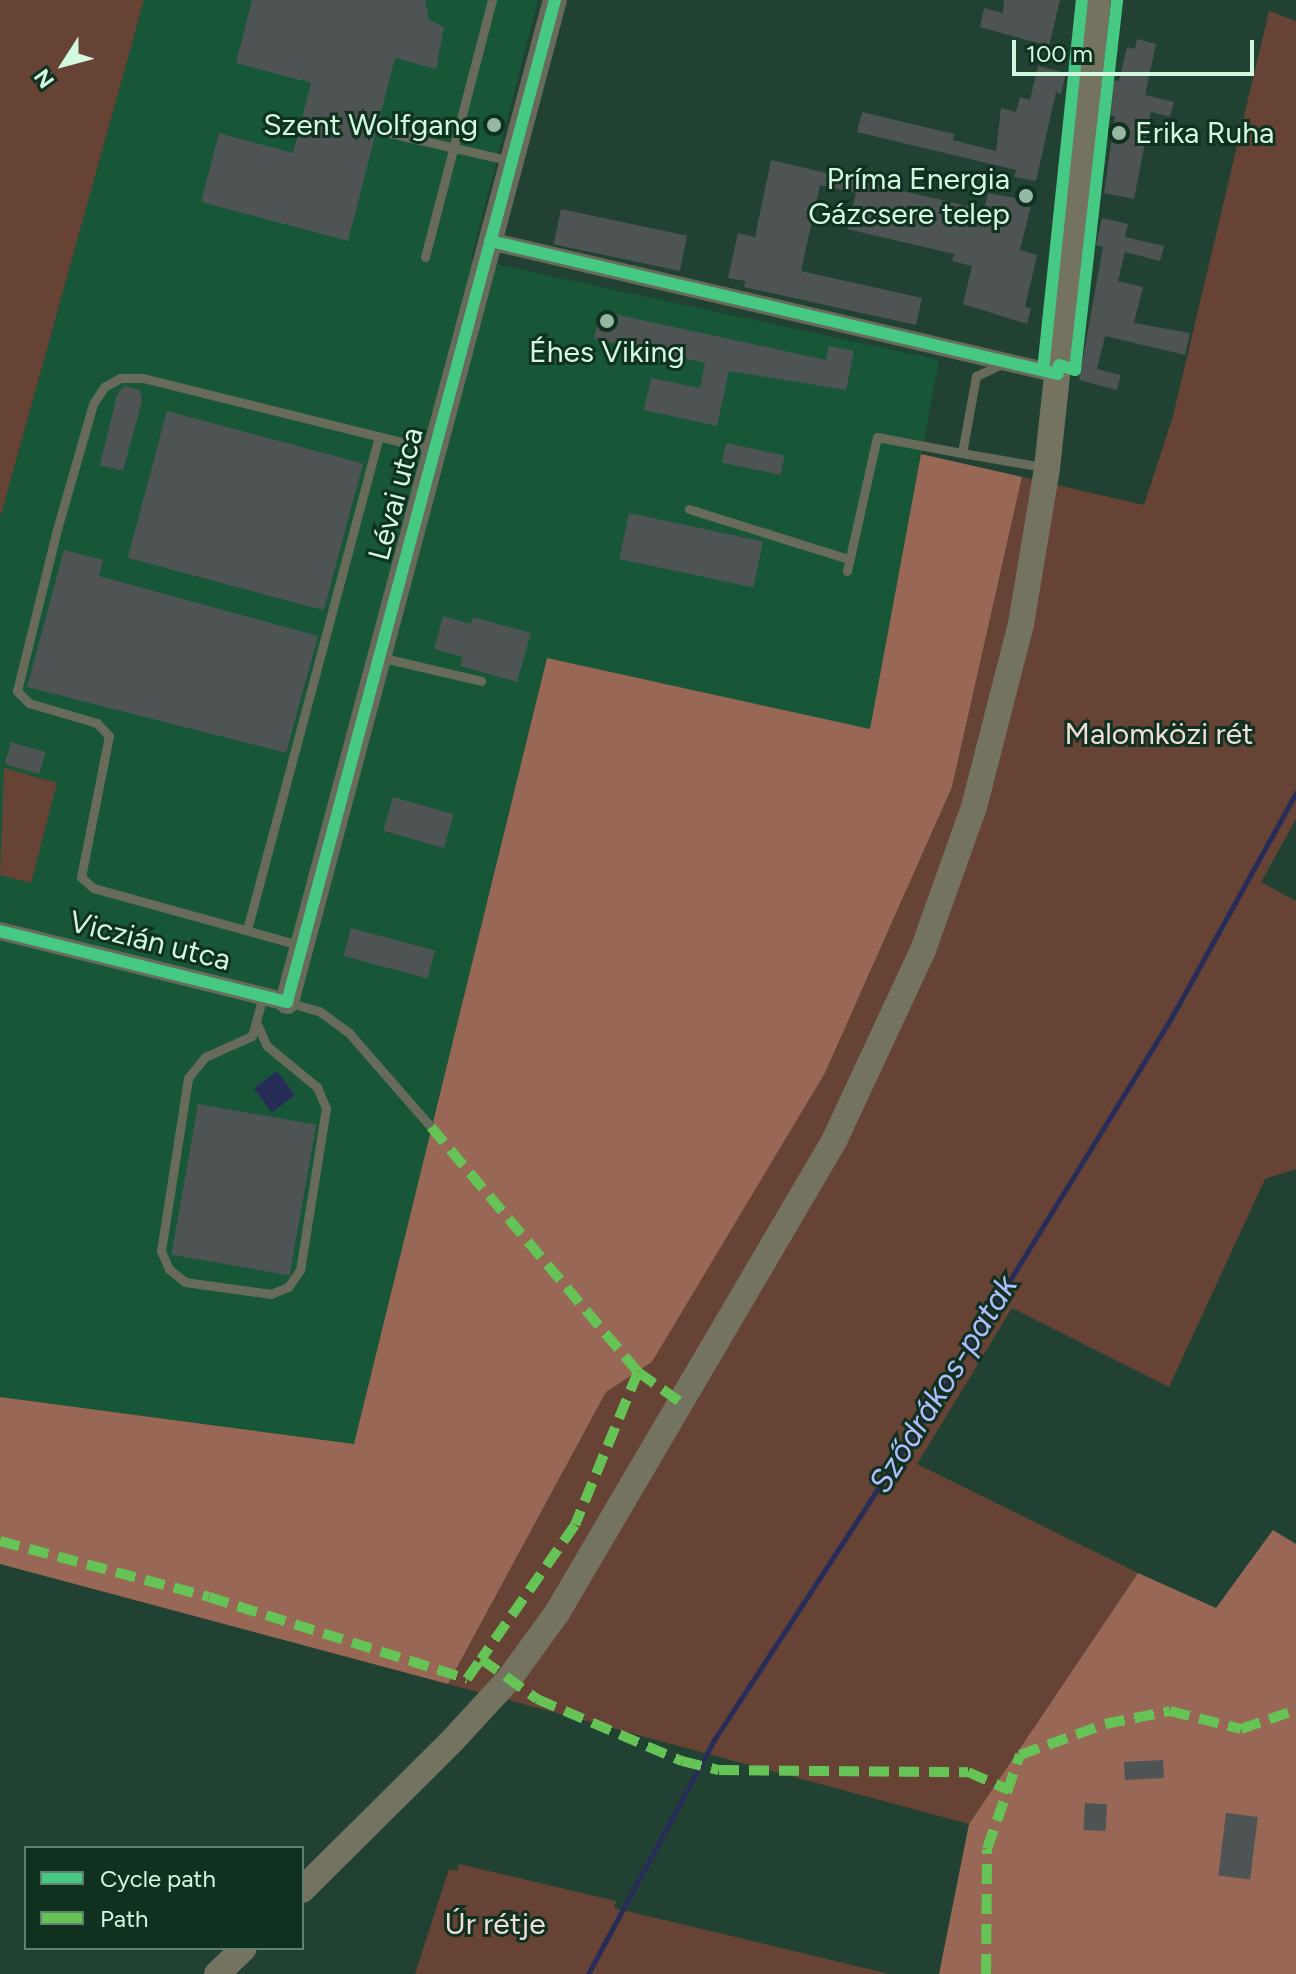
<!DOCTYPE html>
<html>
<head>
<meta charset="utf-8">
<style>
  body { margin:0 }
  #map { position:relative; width:1296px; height:1974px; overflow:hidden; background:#214232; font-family:Figtree,sans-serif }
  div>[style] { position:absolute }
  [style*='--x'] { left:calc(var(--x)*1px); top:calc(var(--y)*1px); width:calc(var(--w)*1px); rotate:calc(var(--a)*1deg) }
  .built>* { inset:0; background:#175737 }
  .green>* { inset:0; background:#664335 }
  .forest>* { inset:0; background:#996755 }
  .water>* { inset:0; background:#272d58; transform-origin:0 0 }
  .stream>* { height:5px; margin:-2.5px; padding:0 2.5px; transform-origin:2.5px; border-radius:2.5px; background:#272d58 }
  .building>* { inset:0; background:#4e5353; transform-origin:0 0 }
  .service>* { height:9px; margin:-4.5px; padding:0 4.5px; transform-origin:4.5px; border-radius:4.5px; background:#686b5b }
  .minor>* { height:18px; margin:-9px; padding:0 9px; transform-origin:9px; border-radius:9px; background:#686b5b }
  .tertiary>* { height:24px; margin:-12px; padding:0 12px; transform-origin:12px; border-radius:12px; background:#686b5b }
  .secondary>* { height:26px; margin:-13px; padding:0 13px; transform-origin:13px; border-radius:13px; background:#73735f }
  .quiet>* { height:10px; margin-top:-5px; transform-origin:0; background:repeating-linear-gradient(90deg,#66c356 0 20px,transparent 0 30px) }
  .cycleway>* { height:12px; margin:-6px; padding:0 6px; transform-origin:6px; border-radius:6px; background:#46c982 }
  .dots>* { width:22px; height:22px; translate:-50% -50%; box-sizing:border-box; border:4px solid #113120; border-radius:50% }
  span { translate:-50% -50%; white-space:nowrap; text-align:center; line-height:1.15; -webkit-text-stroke:6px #113120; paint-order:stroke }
  .poi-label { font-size:30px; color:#d3f8e0 }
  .right { translate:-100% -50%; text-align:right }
  .left { translate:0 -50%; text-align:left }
  .street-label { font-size:30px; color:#d3f8e0 }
  .park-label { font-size:30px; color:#f1ded8 }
  .water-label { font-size:32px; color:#b1bbfd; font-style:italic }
  .legend { position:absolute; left:24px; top:1846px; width:280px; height:104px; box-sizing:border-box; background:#113120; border:2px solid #5f816d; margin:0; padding:10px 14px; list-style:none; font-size:24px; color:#d3f8e0 }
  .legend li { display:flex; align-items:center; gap:16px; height:40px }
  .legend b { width:40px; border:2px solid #5f816d }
  .north { position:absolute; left:24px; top:24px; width:80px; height:80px; -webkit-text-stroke:6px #113120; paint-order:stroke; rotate:234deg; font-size:22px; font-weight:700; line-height:32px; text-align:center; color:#d3f8e0 }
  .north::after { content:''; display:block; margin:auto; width:28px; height:36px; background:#d3f8e0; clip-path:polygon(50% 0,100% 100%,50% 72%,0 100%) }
  .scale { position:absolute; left:1012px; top:40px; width:242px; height:36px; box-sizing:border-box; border:4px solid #d3f8e0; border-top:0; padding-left:10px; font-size:24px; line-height:28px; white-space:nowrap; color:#d3f8e0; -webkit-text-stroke:6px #113120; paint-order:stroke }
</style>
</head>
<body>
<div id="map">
  <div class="built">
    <i style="clip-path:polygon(144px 0,538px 0,471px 259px,939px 360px,870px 729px,547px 659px,354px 1444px,0 1397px,0 518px)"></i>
  </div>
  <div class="green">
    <i style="clip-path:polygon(0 0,144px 0,0 518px)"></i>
    <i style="clip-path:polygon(1269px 11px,1296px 21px,1296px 819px,1261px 882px,1296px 901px,1296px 1169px,1265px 1179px,1169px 1387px,1012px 1308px,917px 1464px,1138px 1573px,969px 1824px,448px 1684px,606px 1392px,652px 1362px,825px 1073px,952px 787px,1022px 477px,1144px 505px,1173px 416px)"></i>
    <i style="clip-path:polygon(4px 768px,57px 783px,31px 883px,0 875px)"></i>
    <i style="clip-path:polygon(459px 1864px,616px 1901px,614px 1908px,890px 1974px,415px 1974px,449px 1869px,457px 1871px)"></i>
  </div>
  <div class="forest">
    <i style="clip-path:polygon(921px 454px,1022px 477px,952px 787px,825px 1073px,652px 1362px,606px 1392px,448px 1684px,0 1564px,0 1397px,354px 1444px,547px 658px,870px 729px)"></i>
    <i style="clip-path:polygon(1273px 1530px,1296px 1544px,1296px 1974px,939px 1974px,969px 1824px,1138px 1573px,1216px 1608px)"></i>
  </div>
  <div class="water">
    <i style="left:277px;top:1071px;width:30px;height:29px;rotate:53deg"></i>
  </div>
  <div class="stream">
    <i style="--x:588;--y:1974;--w:266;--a:-61.7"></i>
    <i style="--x:714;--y:1740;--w:431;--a:-56.9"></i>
    <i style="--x:949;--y:1379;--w:422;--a:-58.4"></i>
    <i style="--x:1170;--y:1020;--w:260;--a:-61"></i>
  </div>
  <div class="building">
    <i style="clip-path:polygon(252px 0,425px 0,429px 20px,444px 27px,436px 69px,395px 58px,348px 241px,201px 202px,219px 133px,293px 153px,311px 83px,236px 63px)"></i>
    <i style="clip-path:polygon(1004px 0,1060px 0,1049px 46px,980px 27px,984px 8px,1003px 13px)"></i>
    <i style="clip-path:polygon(1137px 39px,1156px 44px,1145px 95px,1174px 102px,1170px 117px,1151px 112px,1134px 199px,1104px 193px,1115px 116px,1107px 115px,1107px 102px,1112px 80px,1119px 81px,1127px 47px,1135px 49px)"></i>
    <i style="clip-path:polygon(1038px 66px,1066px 73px,1061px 94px,1056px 92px,1036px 181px,1014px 177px,1016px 170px,857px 132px,862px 112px,954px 134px,953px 140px,996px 151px,1001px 108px,1016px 112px,1020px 97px,1030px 100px)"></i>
    <i style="clip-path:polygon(771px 160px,984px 210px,988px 193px,1032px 201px,1020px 250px,1037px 255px,1025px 307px,1031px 308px,1027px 324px,963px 304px,972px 266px,952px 261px,954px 254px,847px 229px,856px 193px,820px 185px,801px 271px,922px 298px,916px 325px,744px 287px,745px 281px,728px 278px,738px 233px,755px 237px)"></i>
    <i style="left:561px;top:209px;width:129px;height:36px;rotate:12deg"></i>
    <i style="clip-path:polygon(1102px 218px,1128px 224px,1125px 237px,1164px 246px,1160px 261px,1125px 252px,1118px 281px,1143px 287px,1134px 323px,1190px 333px,1185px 355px,1105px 336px,1097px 369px,1121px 375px,1117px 390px,1079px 380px,1103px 247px,1096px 245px)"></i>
    <i style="clip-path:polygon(600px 311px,826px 360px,829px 346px,854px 351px,846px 390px,729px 371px,717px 426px,644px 410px,651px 378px,700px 388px,705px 363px,594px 339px)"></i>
    <i style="clip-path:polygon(124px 386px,140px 390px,142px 401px,123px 471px,100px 465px,117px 395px)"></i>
    <i style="left:167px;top:411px;width:203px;height:152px;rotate:15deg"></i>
    <i style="left:726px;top:443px;width:60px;height:20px;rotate:12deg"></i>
    <i style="left:629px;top:513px;width:137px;height:47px;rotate:12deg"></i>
    <i style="clip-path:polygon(64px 550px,103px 560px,99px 576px,318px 636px,286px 753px,27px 687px)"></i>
    <i style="clip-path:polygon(443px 616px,471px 624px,473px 617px,531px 633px,517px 682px,460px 666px,463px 657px,434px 649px)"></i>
    <i style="left:11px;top:742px;width:36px;height:23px;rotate:16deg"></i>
    <i style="left:393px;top:797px;width:63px;height:35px;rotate:16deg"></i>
    <i style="left:351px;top:928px;width:87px;height:29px;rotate:15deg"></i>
    <i style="left:198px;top:1104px;width:120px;height:153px;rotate:10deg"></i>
    <i style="left:1163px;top:1760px;width:18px;height:39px;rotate:87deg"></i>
    <i style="left:1085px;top:1803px;width:22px;height:27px;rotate:3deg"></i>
    <i style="left:1226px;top:1813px;width:32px;height:63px;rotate:7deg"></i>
  </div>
  <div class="service">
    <i style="--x:390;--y:133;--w:124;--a:13"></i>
    <i style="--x:425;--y:257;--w:266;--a:-75.4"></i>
    <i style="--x:1002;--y:364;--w:29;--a:155"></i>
    <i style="--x:976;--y:376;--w:78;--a:100.3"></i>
    <i style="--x:962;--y:453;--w:82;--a:9.8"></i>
    <i style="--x:689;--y:509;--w:168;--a:17.4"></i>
    <i style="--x:847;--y:571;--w:137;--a:-77.4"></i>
    <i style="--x:877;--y:437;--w:86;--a:10.7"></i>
    <i style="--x:379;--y:657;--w:105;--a:13.2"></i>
    <i style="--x:247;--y:930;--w:511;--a:-75.04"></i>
    <i style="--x:299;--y:945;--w:214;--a:-164.5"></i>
    <i style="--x:93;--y:888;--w:16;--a:-137"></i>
    <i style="--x:81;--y:877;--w:144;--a:-78.8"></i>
    <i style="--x:109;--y:736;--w:18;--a:-133"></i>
    <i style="--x:97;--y:723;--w:71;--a:-163.6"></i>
    <i style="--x:29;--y:703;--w:17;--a:-135"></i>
    <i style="--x:17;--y:691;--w:163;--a:-76.1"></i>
    <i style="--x:56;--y:533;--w:134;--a:-74"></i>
    <i style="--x:93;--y:404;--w:20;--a:-57"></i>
    <i style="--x:104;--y:387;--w:18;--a:-29"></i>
    <i style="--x:120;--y:378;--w:23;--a:0"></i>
    <i style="--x:143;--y:378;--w:300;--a:13.9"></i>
    <i style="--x:287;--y:1002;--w:33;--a:16"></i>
    <i style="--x:319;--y:1011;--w:37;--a:36"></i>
    <i style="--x:349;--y:1033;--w:125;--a:48.9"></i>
    <i style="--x:257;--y:1024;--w:24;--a:66"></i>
    <i style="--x:267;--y:1046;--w:65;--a:39.4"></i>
    <i style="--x:317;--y:1087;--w:23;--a:67"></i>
    <i style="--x:326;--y:1108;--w:164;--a:99.1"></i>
    <i style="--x:300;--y:1270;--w:21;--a:125"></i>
    <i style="--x:288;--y:1287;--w:18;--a:158"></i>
    <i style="--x:271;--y:1294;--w:87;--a:-172.1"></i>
    <i style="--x:185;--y:1282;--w:21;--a:-141"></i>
    <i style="--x:169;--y:1269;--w:20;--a:-114"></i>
    <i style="--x:161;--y:1251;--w:175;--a:-81.1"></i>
    <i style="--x:188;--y:1078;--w:27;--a:-51"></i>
    <i style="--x:205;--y:1057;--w:51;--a:-24.1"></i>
    <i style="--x:252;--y:1036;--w:41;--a:-74.6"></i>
  </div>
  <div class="minor">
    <i style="--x:490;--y:241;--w:583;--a:13.18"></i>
    <i style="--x:0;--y:931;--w:296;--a:13.9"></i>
  </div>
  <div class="tertiary">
    <i style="--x:287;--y:1002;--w:1037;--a:-75.03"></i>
  </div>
  <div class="secondary">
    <i style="--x:302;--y:1890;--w:211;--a:-44.8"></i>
    <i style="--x:452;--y:1741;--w:84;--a:-47.4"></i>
    <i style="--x:509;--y:1679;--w:82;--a:-54"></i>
    <i style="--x:557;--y:1613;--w:547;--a:-59.59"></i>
    <i style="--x:834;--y:1141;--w:211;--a:-65"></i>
    <i style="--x:923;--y:950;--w:152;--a:-70.4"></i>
    <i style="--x:974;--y:807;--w:189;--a:-75.6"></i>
    <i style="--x:1021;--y:624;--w:158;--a:-80.5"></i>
    <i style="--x:1047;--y:468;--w:471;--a:-83.8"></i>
    <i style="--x:217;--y:1974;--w:37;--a:-44"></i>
  </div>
  <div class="quiet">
    <i style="--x:431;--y:1127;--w:321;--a:49.8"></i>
    <i style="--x:638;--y:1372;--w:55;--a:35.4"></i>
    <i style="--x:638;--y:1372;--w:165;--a:112.4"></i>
    <i style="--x:575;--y:1525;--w:164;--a:125"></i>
    <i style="--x:481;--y:1659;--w:69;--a:35.5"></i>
    <i style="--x:537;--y:1699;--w:158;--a:23.2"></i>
    <i style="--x:682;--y:1761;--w:38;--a:14"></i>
    <i style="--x:719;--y:1770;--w:249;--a:0.5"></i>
    <i style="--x:968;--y:1772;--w:45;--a:23.7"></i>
    <i style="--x:0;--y:1541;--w:216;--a:15"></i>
    <i style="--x:209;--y:1597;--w:271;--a:17.6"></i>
    <i style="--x:467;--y:1679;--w:24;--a:-55"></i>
    <i style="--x:986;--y:1974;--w:125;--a:-89.5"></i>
    <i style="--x:987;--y:1849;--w:100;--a:-70.7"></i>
    <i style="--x:1020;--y:1755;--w:90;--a:-20"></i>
    <i style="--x:1105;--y:1724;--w:66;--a:-11.3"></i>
    <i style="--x:1170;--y:1711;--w:73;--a:14.2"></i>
    <i style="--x:1241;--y:1729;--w:58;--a:-19.1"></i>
  </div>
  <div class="cycleway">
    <i style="--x:490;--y:241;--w:583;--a:13.18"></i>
    <i style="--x:1059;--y:365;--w:17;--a:17"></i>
    <i style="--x:1075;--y:370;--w:372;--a:-83.5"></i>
    <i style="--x:1043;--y:370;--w:372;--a:-84"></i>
    <i style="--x:0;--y:931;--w:296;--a:13.9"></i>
    <i style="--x:287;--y:1002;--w:1037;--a:-75.03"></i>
  </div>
  <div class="dots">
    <i style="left:494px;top:125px;background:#95b8a3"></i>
    <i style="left:1119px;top:133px;background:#95b8a3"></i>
    <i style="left:1026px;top:196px;background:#95b8a3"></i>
    <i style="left:607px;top:321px;background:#95b8a3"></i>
  </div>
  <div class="poi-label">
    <span class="right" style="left:478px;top:125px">Szent Wolfgang</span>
    <span class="left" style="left:1135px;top:133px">Erika Ruha</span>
    <span class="right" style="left:1010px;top:196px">Príma Energia<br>Gázcsere telep</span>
    <span style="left:607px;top:352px">Éhes Viking</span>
  </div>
  <div class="street-label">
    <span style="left:396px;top:494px;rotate:-75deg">Lévai utca</span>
    <span style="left:150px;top:941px;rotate:14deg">Viczián utca</span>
  </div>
  <div class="park-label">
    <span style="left:1159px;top:734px">Malomközi rét</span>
    <span style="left:495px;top:1924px">Úr rétje</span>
  </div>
  <div class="water-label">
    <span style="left:943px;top:1384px;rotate:-58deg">Sződrákos-patak</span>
  </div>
  <ul class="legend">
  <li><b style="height:10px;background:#46c982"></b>Cycle path</li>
  <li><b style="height:10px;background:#66c356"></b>Path</li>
  </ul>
  <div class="north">N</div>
  <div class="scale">100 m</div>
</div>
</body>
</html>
